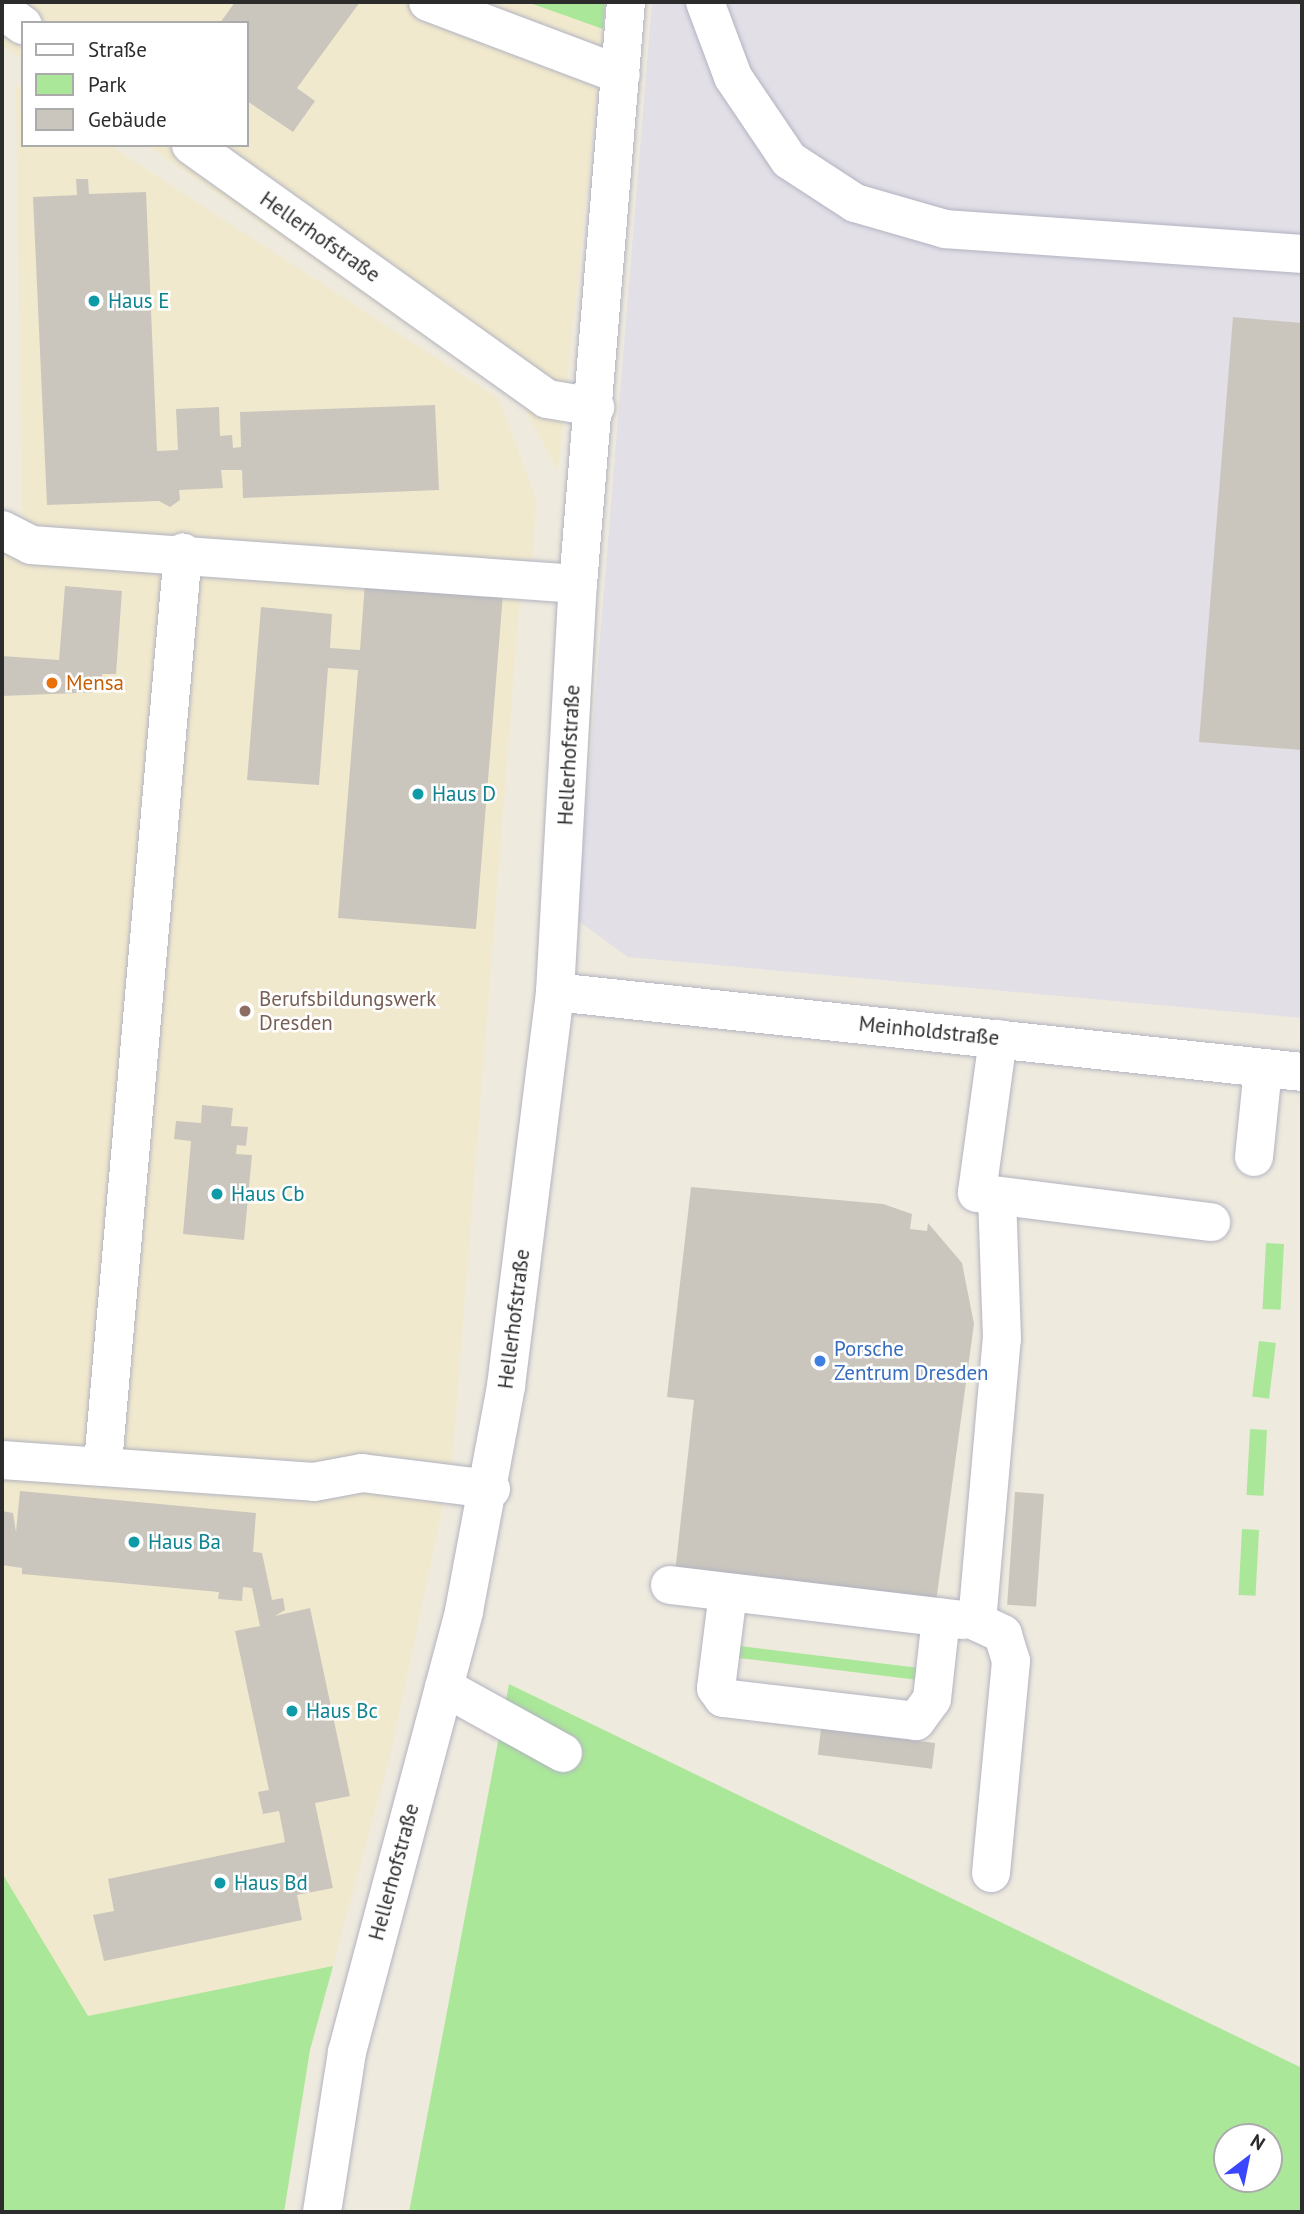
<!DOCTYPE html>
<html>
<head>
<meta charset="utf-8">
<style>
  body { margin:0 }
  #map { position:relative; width:1304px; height:2214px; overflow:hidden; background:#efeade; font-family:"PT Sans",sans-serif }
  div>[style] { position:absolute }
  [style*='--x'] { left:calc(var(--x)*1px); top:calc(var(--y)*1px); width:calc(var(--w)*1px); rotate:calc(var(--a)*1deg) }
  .industrial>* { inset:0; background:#e2dfe7 }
  .education>* { inset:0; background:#f1e9cd }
  .green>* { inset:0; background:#aae799; transform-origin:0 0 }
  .building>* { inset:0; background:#cac6be; transform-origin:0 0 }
  .roads { filter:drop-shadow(0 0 2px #b2b3c1) drop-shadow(0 0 2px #b2b3c1) }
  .minor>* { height:38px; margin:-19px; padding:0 19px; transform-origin:19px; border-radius:19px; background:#fff }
  .dots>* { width:19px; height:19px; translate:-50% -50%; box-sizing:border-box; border:4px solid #fff; border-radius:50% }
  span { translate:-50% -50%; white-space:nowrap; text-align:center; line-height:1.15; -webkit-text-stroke:5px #fff; paint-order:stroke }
  .street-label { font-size:21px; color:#2c2c2c }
  .culture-label { font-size:21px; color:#0d838f }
  .left { translate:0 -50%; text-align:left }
  .food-label { font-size:21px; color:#c56008 }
  .education-label { font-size:21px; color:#785e54 }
  .shop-label { font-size:21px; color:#366cbe }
  .frame { position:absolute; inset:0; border:4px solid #2c2c2c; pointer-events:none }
  .legend { position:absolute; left:21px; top:21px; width:228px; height:126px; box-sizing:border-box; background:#fff; border:2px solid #ababab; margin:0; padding:9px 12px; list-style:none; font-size:21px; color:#2c2c2c }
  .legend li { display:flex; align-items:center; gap:14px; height:35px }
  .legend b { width:35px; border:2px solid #ababab }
  .north { position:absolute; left:1213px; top:2123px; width:70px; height:70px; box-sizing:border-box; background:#fff; border:2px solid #ababab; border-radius:50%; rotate:32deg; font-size:19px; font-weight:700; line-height:28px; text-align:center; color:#2c2c2c }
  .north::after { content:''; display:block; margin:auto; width:24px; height:32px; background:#3b47ff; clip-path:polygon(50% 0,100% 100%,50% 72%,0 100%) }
</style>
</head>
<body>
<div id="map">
  <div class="industrial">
    <i style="clip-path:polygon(652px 2px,1302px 2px,1302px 1018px,628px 957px,577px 920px)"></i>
  </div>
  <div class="education">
    <i style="clip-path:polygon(2px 2px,527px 2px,603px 29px,558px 471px,522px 404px,147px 145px,247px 145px,247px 23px,23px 23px,23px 60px,2px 45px)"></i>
    <i style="clip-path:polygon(16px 85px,23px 90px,23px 145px,109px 145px,499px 399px,536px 499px,533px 558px,523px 557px,452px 1463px,392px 1748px,310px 2050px,284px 2212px,2px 2212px,2px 523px,22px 522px)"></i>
  </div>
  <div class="green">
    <i style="clip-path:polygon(527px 2px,605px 2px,603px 29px)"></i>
    <i style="left:1266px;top:1243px;width:18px;height:66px;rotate:3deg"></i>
    <i style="left:1259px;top:1341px;width:17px;height:56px;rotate:7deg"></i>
    <i style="left:1250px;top:1429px;width:17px;height:66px;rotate:3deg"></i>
    <i style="left:1242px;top:1529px;width:17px;height:66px;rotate:3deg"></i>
    <i style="left:732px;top:1645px;width:197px;height:12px;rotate:7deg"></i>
    <i style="clip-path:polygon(evenodd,509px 1684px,1302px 2068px,1302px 2212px,409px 2212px,509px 1684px,1227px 2137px,1269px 2137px,1269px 2179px,1227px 2179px,1227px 2137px)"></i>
    <i style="clip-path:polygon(2px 1873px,88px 2016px,333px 1966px,310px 2050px,284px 2212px,2px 2212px)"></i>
  </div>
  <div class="building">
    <i style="clip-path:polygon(235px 2px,360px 2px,297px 88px,315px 101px,293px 132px,247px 101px,247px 23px,220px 23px)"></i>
    <i style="clip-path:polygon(76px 179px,88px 179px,89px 194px,146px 192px,157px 451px,178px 450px,176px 409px,219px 407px,220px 436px,232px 435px,233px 448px,241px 447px,240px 412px,435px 405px,439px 490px,243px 498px,242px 470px,221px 470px,223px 488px,179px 490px,180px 500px,170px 507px,159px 501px,47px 505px,33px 197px,77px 195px)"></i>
    <i style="clip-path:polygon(1233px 317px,1302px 323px,1302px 750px,1199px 742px)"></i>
    <i style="clip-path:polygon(365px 582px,503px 594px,476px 929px,338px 918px,358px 670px,328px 668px,319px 785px,247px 780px,261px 607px,332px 614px,330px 648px,360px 650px)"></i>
    <i style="clip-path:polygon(65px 586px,122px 591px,116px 674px,102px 674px,103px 692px,2px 696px,2px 656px,59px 660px)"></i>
    <i style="clip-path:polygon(202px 1105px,233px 1108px,231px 1126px,248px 1127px,246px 1146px,237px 1145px,236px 1154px,252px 1155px,244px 1240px,183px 1234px,191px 1141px,174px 1139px,176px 1121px,201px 1123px)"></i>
    <i style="clip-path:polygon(691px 1187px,883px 1204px,912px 1214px,910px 1229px,927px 1231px,928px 1223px,962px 1263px,974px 1324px,936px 1602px,675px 1573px,694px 1400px,667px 1397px)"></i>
    <i style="clip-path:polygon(20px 1491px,256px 1513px,253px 1552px,262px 1553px,272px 1600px,283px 1598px,285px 1610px,275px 1616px,310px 1608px,350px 1796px,315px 1803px,333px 1888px,297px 1895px,302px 1920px,104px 1961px,93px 1915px,114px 1911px,108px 1879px,285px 1842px,279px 1811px,263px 1814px,258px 1792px,269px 1790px,235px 1631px,260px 1626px,252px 1588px,243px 1587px,242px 1601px,218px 1599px,219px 1592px,22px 1574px,22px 1568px,2px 1565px,2px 1511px,13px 1513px,16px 1532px)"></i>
    <i style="left:1015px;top:1492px;width:29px;height:113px;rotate:4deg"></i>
    <i style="left:821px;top:1729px;width:115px;height:26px;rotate:7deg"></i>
  </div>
  <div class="roads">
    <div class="minor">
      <i style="--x:428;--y:2;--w:206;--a:20.7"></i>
      <i style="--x:705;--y:2;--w:80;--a:69.5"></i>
      <i style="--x:733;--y:77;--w:100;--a:56"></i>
      <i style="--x:789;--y:160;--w:79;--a:33.1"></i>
      <i style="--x:855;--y:203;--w:94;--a:16.1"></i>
      <i style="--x:945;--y:229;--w:358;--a:4"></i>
      <i style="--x:2;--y:10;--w:26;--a:36"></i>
      <i style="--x:191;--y:145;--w:437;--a:35.5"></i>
      <i style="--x:547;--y:399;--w:49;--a:9.5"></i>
      <i style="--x:2;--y:530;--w:33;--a:27"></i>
      <i style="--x:31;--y:545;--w:548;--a:4.08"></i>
      <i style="--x:555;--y:992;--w:751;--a:6.11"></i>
      <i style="--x:998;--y:1039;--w:155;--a:97.8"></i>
      <i style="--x:977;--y:1193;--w:236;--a:7.1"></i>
      <i style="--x:1254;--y:1157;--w:89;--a:-84.2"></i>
      <i style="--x:2;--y:1460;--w:313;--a:4"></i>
      <i style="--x:314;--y:1482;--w:49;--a:-10.6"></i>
      <i style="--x:362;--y:1473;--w:130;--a:7.1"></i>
      <i style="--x:103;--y:1463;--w:914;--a:-84.98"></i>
      <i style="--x:670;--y:1585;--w:296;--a:6.8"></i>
      <i style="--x:728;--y:1593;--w:96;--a:97.2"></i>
      <i style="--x:716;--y:1688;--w:12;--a:55"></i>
      <i style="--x:723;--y:1698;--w:194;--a:6.8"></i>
      <i style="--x:916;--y:1721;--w:27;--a:-54"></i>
      <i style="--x:932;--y:1699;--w:82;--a:-83.7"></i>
      <i style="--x:444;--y:1687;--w:136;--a:29"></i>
      <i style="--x:991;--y:1873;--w:213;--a:-84.6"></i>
      <i style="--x:1011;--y:1661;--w:28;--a:-107"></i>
      <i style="--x:1003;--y:1634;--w:29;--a:-155"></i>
      <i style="--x:977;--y:1622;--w:284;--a:-85"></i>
      <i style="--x:1002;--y:1339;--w:140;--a:-92"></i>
      <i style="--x:322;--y:2212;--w:162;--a:-81.1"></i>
      <i style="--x:347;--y:2052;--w:456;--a:-75.1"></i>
      <i style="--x:464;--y:1611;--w:229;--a:-79.4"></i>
      <i style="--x:506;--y:1386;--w:397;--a:-82.9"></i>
      <i style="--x:555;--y:992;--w:409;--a:-86.8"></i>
      <i style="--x:578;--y:584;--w:584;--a:-85.29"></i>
    </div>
  </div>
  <div class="dots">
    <i style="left:94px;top:301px;background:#0f9aa8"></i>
    <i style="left:52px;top:683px;background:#e8710a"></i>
    <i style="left:418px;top:794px;background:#0f9aa8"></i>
    <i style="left:245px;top:1011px;background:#8d6e63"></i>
    <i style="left:217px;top:1194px;background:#0f9aa8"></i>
    <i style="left:820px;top:1361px;background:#3f7fe0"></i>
    <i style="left:134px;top:1542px;background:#0f9aa8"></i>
    <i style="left:292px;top:1711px;background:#0f9aa8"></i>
    <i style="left:220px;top:1883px;background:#0f9aa8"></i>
  </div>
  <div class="street-label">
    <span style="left:320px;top:237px;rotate:35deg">Hellerhofstraße</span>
    <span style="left:569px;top:755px;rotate:-87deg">Hellerhofstraße</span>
    <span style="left:929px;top:1031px;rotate:6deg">Meinholdstraße</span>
    <span style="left:514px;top:1319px;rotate:-83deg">Hellerhofstraße</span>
    <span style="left:394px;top:1872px;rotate:-75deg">Hellerhofstraße</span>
  </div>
  <div class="culture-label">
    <span class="left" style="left:108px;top:301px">Haus E</span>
    <span class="left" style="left:432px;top:794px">Haus D</span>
    <span class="left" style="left:231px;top:1194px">Haus Cb</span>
    <span class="left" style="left:148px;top:1542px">Haus Ba</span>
    <span class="left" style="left:306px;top:1711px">Haus Bc</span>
    <span class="left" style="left:234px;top:1883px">Haus Bd</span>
  </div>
  <div class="food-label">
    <span class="left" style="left:66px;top:683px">Mensa</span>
  </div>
  <div class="education-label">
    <span class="left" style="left:259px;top:1011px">Berufsbildungswerk<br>Dresden</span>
  </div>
  <div class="shop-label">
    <span class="left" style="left:834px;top:1361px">Porsche<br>Zentrum Dresden</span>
  </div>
  <div class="frame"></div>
  <ul class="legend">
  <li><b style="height:9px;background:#fff"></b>Straße</li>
  <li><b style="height:19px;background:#aae799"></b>Park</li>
  <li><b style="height:19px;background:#cac6be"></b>Gebäude</li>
  </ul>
  <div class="north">N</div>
</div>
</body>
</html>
